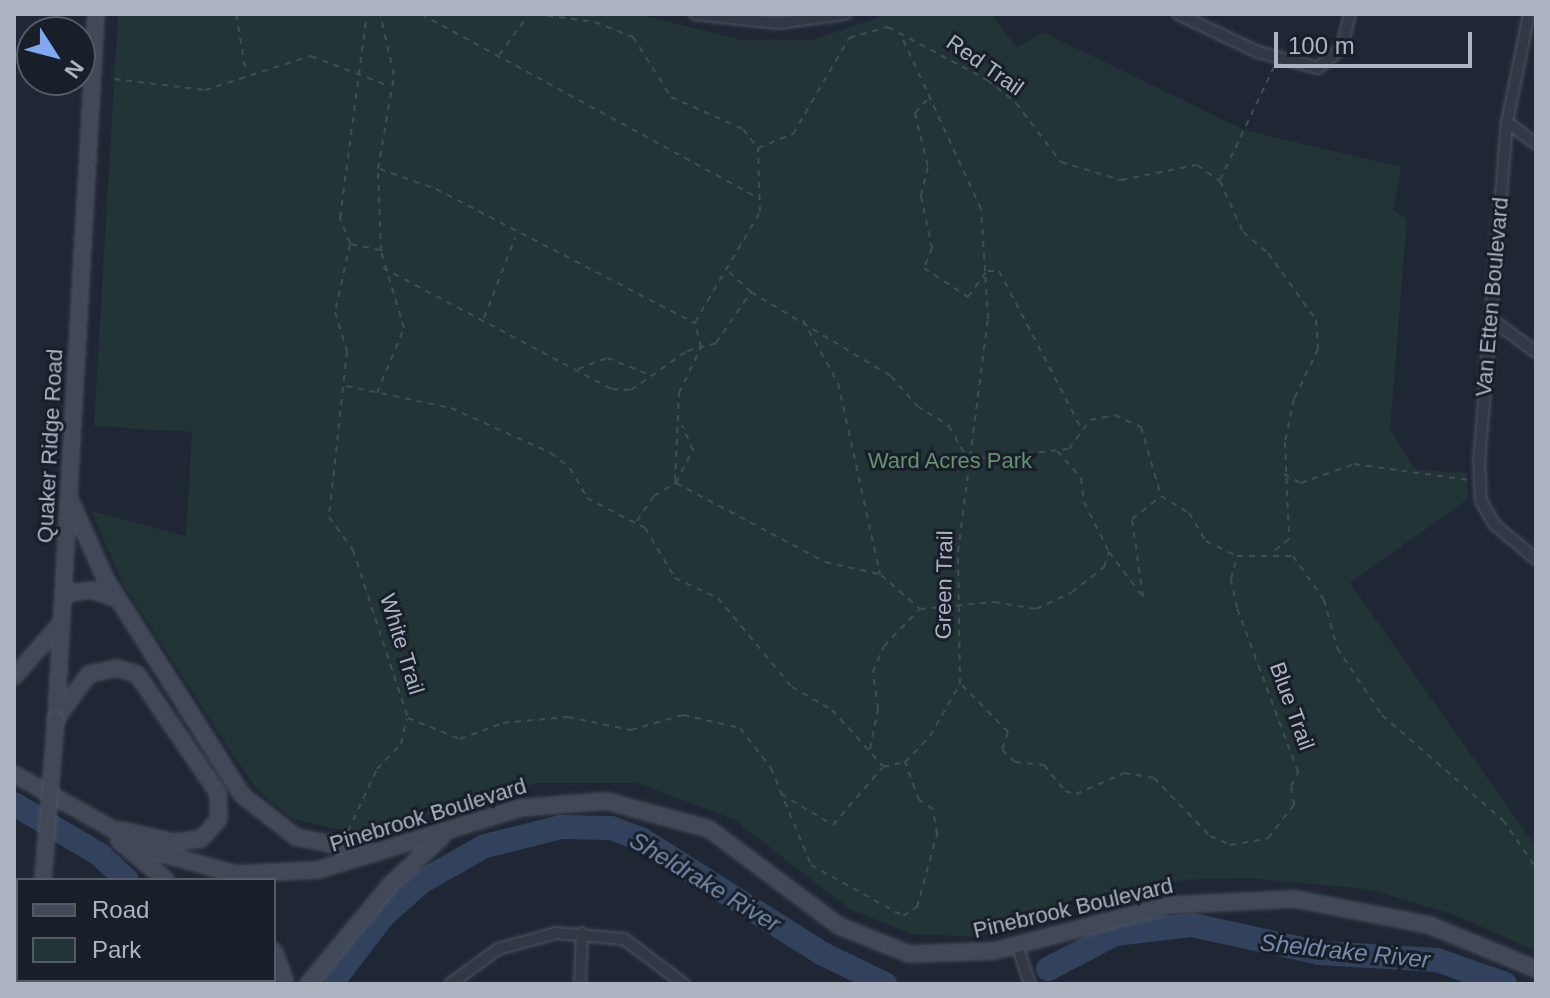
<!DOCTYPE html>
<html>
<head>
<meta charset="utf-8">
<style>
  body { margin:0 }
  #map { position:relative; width:1550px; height:998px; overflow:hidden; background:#1f2734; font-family:Arial,sans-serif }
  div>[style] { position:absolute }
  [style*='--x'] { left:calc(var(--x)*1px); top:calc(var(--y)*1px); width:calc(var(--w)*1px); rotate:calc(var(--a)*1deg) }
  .green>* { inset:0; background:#223436 }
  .river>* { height:24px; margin:-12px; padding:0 12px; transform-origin:12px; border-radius:12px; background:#33425c }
  .path>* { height:2px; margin-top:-1px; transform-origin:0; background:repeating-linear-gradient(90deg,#3e4f53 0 6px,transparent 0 12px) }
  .roads { filter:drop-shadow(0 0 2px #4d5460) drop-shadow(0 0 2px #4d5460) }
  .street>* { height:10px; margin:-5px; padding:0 5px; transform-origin:5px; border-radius:5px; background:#323945 }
  .secondary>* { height:14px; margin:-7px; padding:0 7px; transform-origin:7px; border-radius:7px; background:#414858 }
  .bridges { filter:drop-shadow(0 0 2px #4d5460) drop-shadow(0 0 2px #4d5460) }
  .secondary-bridge>* { height:14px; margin:-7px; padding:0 7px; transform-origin:7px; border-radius:7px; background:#414858 }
  span { translate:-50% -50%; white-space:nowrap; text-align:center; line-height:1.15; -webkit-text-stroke:6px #181f29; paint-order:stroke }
  .street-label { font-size:22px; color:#acb4c2 }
  .park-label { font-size:22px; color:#659171 }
  .water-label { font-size:24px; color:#758aaa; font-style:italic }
  .frame { position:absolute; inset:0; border:16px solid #acb4c2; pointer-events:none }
  .legend { position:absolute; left:16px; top:878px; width:260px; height:104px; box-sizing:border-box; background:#181f29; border:2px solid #535b66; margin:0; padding:10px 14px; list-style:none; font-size:24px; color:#acb4c2 }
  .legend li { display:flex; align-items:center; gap:16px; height:40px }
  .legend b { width:40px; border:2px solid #535b66 }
  .north { position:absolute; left:16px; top:16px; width:80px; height:80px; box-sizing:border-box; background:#181f29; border:2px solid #535b66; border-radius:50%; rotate:126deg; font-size:22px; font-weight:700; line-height:32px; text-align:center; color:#acb4c2 }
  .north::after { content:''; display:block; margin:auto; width:28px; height:36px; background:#80a8f4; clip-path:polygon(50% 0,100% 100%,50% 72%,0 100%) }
  .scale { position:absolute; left:1274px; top:32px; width:198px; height:36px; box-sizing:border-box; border:4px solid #acb4c2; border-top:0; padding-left:10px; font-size:24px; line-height:28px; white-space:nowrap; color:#acb4c2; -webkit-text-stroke:6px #181f29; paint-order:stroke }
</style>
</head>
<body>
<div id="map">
  <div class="green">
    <i style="clip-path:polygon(118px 14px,638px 14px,741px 40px,813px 40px,888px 14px,991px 14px,1017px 48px,1043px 32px,1244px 130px,1401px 167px,1393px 210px,1407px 219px,1390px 430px,1416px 470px,1467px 473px,1468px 499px,1350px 583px,1536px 847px,1536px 951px,1453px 914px,1367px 889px,1246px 878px,1184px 880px,1081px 899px,978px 937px,913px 934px,851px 910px,733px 819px,637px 783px,537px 783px,363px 835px,293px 819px,258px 791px,227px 746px,123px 584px,91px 511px,186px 536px,192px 432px,94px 426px)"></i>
  </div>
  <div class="river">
    <i style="--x:14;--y:804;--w:99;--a:30.5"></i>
    <i style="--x:99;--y:854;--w:38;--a:43"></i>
    <i style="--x:1048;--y:969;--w:76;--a:-27.6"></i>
    <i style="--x:1115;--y:934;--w:78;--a:-6.7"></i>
    <i style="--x:1192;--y:925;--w:131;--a:12.3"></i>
    <i style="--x:1320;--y:953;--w:117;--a:3.4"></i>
    <i style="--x:1437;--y:960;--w:72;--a:19.4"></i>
    <i style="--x:138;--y:980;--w:9;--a:27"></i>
    <i style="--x:331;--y:984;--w:86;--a:-52.6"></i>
    <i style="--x:383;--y:916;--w:51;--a:-41.8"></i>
    <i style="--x:421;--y:882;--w:73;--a:-29.4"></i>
    <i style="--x:485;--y:846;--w:78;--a:-14"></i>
    <i style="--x:561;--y:827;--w:50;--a:1.1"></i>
    <i style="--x:611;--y:828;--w:32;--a:20"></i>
    <i style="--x:641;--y:839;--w:215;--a:32.3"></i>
    <i style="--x:823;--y:954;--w:69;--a:25.8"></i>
  </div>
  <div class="path">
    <i style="--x:236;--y:14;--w:59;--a:80.2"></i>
    <i style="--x:421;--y:14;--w:385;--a:28.6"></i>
    <i style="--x:535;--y:14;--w:61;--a:7.6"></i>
    <i style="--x:595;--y:22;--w:41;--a:21.5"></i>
    <i style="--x:633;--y:37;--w:71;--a:57.7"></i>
    <i style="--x:671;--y:97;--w:79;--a:24"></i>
    <i style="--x:743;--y:129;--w:24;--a:52"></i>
    <i style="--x:758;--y:148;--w:38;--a:-22"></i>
    <i style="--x:793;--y:134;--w:111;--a:-59.7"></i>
    <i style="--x:849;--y:38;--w:41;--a:-15.8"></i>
    <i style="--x:888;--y:27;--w:112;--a:28.2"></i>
    <i style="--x:987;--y:80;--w:37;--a:38"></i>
    <i style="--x:1016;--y:103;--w:74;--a:52.7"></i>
    <i style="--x:1061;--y:162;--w:63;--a:16.7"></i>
    <i style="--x:1121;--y:180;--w:77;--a:-11.2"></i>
    <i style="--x:1197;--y:165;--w:28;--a:35"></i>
    <i style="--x:1220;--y:181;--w:56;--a:65.7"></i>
    <i style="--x:1243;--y:232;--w:33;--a:40"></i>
    <i style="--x:1268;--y:253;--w:82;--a:54.4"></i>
    <i style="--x:1316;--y:320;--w:29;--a:86"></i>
    <i style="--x:1318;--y:349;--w:55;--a:115.6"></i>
    <i style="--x:1294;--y:399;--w:44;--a:101.8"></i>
    <i style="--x:1285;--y:442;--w:97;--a:87.6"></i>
    <i style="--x:1289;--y:539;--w:22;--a:141"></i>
    <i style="--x:499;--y:55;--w:51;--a:-53.8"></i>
    <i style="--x:114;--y:79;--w:92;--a:6.9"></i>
    <i style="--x:205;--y:90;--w:111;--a:-17.8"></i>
    <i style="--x:311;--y:56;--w:84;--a:21"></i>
    <i style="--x:927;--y:100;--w:18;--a:133"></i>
    <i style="--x:915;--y:113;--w:56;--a:76.5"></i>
    <i style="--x:928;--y:167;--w:30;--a:104"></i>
    <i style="--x:921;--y:196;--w:53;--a:78.1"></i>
    <i style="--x:932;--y:248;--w:22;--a:112"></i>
    <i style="--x:924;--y:268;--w:53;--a:33.4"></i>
    <i style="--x:968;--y:297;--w:31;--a:-54"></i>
    <i style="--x:380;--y:169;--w:59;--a:19.7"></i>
    <i style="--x:436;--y:189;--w:292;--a:27.4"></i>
    <i style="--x:1220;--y:180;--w:125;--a:-64.5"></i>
    <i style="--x:350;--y:243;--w:27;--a:-112"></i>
    <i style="--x:340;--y:218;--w:206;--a:-82.5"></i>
    <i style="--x:350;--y:244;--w:70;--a:102.4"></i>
    <i style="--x:335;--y:312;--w:41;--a:72.9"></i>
    <i style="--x:347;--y:351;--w:167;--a:96.2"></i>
    <i style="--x:329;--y:517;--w:41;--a:54"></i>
    <i style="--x:353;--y:550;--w:177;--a:71.9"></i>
    <i style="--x:408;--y:718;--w:56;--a:22"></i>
    <i style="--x:460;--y:739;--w:46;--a:-20.4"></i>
    <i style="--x:503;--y:723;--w:65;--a:-5.3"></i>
    <i style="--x:568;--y:717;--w:64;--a:11.7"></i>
    <i style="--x:631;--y:730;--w:54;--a:-16.1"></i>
    <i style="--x:683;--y:715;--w:58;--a:12.8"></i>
    <i style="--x:740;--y:728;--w:51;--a:52.2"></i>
    <i style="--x:771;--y:768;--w:105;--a:67.6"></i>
    <i style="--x:811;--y:865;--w:105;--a:29"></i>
    <i style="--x:903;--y:916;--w:17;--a:-33"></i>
    <i style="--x:917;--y:907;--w:76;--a:-74.7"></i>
    <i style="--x:937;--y:834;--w:25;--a:-99"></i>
    <i style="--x:933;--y:809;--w:17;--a:-147"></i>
    <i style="--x:919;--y:800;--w:40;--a:-110.2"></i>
    <i style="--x:351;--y:244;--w:29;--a:12"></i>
    <i style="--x:383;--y:268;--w:259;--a:27.9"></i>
    <i style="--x:612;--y:389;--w:19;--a:3"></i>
    <i style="--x:631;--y:390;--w:68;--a:-34.9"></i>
    <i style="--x:687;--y:351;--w:30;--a:-15"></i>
    <i style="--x:716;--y:343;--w:62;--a:-55.5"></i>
    <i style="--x:751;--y:292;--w:163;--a:31"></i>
    <i style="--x:891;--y:376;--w:40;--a:49"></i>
    <i style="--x:917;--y:406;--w:38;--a:32"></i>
    <i style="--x:949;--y:426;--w:38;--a:61"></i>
    <i style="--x:988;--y:271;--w:11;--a:0"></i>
    <i style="--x:999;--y:271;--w:177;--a:62.4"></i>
    <i style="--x:729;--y:272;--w:30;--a:42"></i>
    <i style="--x:484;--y:318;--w:86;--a:-68.8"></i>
    <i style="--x:803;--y:320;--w:72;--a:60.9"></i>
    <i style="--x:838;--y:383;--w:196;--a:77.6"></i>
    <i style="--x:695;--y:322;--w:128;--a:-59.4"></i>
    <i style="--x:760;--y:212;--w:64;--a:-91.8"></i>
    <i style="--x:578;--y:369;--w:31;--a:-21"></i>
    <i style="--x:607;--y:358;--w:49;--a:21.4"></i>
    <i style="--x:346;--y:386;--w:107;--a:11.8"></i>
    <i style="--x:451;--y:408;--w:110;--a:24.2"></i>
    <i style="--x:551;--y:453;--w:24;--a:38"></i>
    <i style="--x:570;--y:468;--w:34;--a:60"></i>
    <i style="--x:587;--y:498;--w:65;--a:27.3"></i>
    <i style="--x:645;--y:528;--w:58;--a:59"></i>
    <i style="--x:675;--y:578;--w:47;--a:24.9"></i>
    <i style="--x:718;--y:598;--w:116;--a:50.3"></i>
    <i style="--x:792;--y:687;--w:46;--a:29.9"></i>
    <i style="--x:832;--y:710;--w:76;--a:47.7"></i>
    <i style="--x:377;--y:393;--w:70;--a:-67.4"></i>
    <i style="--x:404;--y:328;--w:80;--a:-106.6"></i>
    <i style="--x:381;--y:251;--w:82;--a:-92.1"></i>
    <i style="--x:378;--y:169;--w:95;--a:-80.3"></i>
    <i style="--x:394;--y:75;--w:63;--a:-102.9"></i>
    <i style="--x:1057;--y:451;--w:36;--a:48"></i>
    <i style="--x:1081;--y:478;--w:24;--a:83"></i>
    <i style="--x:1084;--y:502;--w:56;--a:63.4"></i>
    <i style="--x:1109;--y:552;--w:56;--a:52.9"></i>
    <i style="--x:1143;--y:597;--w:79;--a:-98"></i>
    <i style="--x:1132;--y:519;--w:36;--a:-38"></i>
    <i style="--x:967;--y:460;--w:103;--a:-6.2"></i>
    <i style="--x:1069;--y:449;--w:36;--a:-54"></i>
    <i style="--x:1090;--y:420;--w:25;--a:-11"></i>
    <i style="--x:1115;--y:415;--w:29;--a:25"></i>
    <i style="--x:1141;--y:427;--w:72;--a:73.8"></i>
    <i style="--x:1161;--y:496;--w:33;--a:31"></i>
    <i style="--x:1189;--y:513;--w:33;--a:59"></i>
    <i style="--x:1206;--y:541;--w:34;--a:26"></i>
    <i style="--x:1237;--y:556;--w:56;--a:0"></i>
    <i style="--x:1293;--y:556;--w:54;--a:54.8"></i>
    <i style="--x:1324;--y:600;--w:50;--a:74.8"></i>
    <i style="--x:1337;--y:648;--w:81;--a:56.1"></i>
    <i style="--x:1382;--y:715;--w:160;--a:41"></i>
    <i style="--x:1503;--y:820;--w:58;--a:55.5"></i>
    <i style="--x:1284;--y:474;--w:19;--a:28"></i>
    <i style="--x:1301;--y:483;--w:56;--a:-19.7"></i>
    <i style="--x:1354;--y:464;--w:116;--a:7.9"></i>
    <i style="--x:675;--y:481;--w:88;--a:-87.4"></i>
    <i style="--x:679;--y:393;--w:51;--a:-64.4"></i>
    <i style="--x:701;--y:347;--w:25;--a:-104"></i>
    <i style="--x:676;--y:483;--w:169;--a:27.9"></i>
    <i style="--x:825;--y:562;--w:55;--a:12.5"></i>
    <i style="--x:637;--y:521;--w:30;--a:-56"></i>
    <i style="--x:654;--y:496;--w:26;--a:-31"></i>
    <i style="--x:676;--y:483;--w:37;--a:-63"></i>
    <i style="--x:693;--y:450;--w:27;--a:-114"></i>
    <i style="--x:881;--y:575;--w:52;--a:41.1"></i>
    <i style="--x:920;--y:609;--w:74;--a:-5.4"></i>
    <i style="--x:994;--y:602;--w:43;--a:9.5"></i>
    <i style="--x:1036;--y:609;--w:40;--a:-25"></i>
    <i style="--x:1072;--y:592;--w:41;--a:-38"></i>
    <i style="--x:1104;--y:567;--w:16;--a:-72"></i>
    <i style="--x:962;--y:685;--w:66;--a:45.6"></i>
    <i style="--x:1008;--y:732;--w:19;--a:108"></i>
    <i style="--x:1002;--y:750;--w:18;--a:43"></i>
    <i style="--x:1015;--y:762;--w:29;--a:6"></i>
    <i style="--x:1044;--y:765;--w:33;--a:51"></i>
    <i style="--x:1065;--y:791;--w:11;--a:15"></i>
    <i style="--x:1076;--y:794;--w:52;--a:-23.6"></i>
    <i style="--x:1124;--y:773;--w:30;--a:9"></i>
    <i style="--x:1154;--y:778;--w:81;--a:46"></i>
    <i style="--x:1210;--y:836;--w:22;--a:24"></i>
    <i style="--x:1230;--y:845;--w:39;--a:-10"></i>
    <i style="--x:1268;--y:838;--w:42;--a:-51.8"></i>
    <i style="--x:1294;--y:805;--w:19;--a:-99"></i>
    <i style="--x:1291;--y:786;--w:16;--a:-63"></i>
    <i style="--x:1298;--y:772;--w:175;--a:-110.4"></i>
    <i style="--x:1237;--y:608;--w:30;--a:-102"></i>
    <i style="--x:1231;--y:579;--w:23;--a:-75"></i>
    <i style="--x:870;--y:749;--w:41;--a:-78.7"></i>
    <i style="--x:878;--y:709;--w:37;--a:-98"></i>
    <i style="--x:873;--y:672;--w:28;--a:-67"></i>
    <i style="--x:884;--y:646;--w:50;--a:-45.8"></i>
    <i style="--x:883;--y:767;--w:23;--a:-13"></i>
    <i style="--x:905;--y:762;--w:36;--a:-46"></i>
    <i style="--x:930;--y:736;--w:60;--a:-60"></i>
    <i style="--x:960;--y:684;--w:132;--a:-90.9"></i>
    <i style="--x:958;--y:552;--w:235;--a:-82.7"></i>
    <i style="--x:988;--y:319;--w:110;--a:-93.6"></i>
    <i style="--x:981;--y:209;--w:194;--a:-114.7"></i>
    <i style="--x:781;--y:794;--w:61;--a:30.8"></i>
    <i style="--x:833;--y:825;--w:75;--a:-49.3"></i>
    <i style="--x:348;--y:831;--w:68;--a:-64.9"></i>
    <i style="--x:377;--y:769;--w:35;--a:-46"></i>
    <i style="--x:401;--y:744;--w:26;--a:-77"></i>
  </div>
  <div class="roads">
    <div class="street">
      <i style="--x:695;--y:14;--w:83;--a:6.2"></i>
      <i style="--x:778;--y:23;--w:68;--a:-7.7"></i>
      <i style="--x:1178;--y:14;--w:89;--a:25.4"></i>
      <i style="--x:1258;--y:52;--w:62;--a:14.9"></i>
      <i style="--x:1318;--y:68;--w:31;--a:-40"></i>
      <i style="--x:1342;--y:48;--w:35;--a:-77"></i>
      <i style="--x:1529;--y:14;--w:110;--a:101.5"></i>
      <i style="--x:1507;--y:122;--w:338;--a:94.7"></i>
      <i style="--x:1479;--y:459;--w:42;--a:87.3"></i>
      <i style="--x:1481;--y:501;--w:28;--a:60"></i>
      <i style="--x:1495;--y:525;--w:53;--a:39.7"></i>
      <i style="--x:1507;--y:122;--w:36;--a:37"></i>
      <i style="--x:1491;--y:319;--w:56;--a:36.3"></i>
      <i style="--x:1017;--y:945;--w:41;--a:71.6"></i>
      <i style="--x:450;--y:984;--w:59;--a:-36.1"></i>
      <i style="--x:498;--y:949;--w:60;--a:-15.4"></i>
      <i style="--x:556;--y:933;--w:68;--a:5"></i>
      <i style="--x:624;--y:939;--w:75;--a:36.9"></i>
      <i style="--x:580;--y:984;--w:51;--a:-87.8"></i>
    </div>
    <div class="secondary">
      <i style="--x:71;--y:502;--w:83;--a:65.9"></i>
      <i style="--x:105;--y:578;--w:257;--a:57.7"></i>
      <i style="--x:242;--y:795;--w:68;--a:37.9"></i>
      <i style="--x:296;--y:837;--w:82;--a:11.3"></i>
      <i style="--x:63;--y:594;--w:28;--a:-8"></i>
      <i style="--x:91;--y:590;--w:28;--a:18"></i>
      <i style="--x:14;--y:677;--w:72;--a:-49"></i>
      <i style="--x:56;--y:719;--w:56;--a:-53.7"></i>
      <i style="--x:89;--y:674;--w:29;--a:-12"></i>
      <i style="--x:117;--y:668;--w:21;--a:17"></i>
      <i style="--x:137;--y:674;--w:144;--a:55.8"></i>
      <i style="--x:218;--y:793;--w:26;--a:88"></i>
      <i style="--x:219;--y:819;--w:27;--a:132"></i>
      <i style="--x:201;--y:839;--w:28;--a:174"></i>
      <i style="--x:173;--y:842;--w:53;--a:-167"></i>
      <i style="--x:56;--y:720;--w:707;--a:-86.76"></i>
      <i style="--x:14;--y:774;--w:158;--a:29.2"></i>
      <i style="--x:152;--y:851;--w:87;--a:15.3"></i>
      <i style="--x:236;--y:874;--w:82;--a:-2.8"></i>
      <i style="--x:318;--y:870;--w:210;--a:-17.1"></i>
      <i style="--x:519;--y:808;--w:87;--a:-4.6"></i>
      <i style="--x:606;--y:801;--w:107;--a:15.2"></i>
      <i style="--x:709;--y:829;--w:162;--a:36.7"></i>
      <i style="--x:839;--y:926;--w:75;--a:21.8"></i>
      <i style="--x:909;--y:954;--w:85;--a:-2"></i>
      <i style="--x:994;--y:951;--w:183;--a:-14.6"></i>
      <i style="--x:1171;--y:905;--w:124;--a:-2.8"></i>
      <i style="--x:1295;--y:899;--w:136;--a:11"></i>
      <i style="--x:1429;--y:925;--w:116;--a:22.4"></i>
      <i style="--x:119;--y:841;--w:61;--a:39.7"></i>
      <i style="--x:274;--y:951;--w:35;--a:70"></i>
      <i style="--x:14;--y:976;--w:9;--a:69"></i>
      <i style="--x:35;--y:984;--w:4;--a:-90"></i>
      <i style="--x:308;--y:984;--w:130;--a:-50.3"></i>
      <i style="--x:391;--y:884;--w:69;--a:-42.7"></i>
    </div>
  </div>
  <div class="bridges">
    <div class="secondary-bridge">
      <i style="--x:43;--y:880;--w:161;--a:-85.4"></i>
    </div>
  </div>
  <div class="street-label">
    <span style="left:985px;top:65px;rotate:35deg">Red Trail</span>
    <span style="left:1492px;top:297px;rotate:-85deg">Van Etten Boulevard</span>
    <span style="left:50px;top:446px;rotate:-87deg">Quaker Ridge Road</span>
    <span style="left:944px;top:585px;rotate:-89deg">Green Trail</span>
    <span style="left:402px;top:644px;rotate:73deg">White Trail</span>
    <span style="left:1292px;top:706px;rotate:70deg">Blue Trail</span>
    <span style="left:428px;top:815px;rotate:-17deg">Pinebrook Boulevard</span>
    <span style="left:1073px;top:908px;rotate:-13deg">Pinebrook Boulevard</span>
  </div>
  <div class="park-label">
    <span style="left:950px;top:461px">Ward Acres Park</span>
  </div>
  <div class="water-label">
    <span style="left:705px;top:882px;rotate:31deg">Sheldrake River</span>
    <span style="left:1345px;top:951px;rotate:6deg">Sheldrake River</span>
  </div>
  <div class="frame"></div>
  <ul class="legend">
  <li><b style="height:10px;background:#414858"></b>Road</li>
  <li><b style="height:22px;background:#223436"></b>Park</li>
  </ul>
  <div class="north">N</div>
  <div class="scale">100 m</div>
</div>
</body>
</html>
